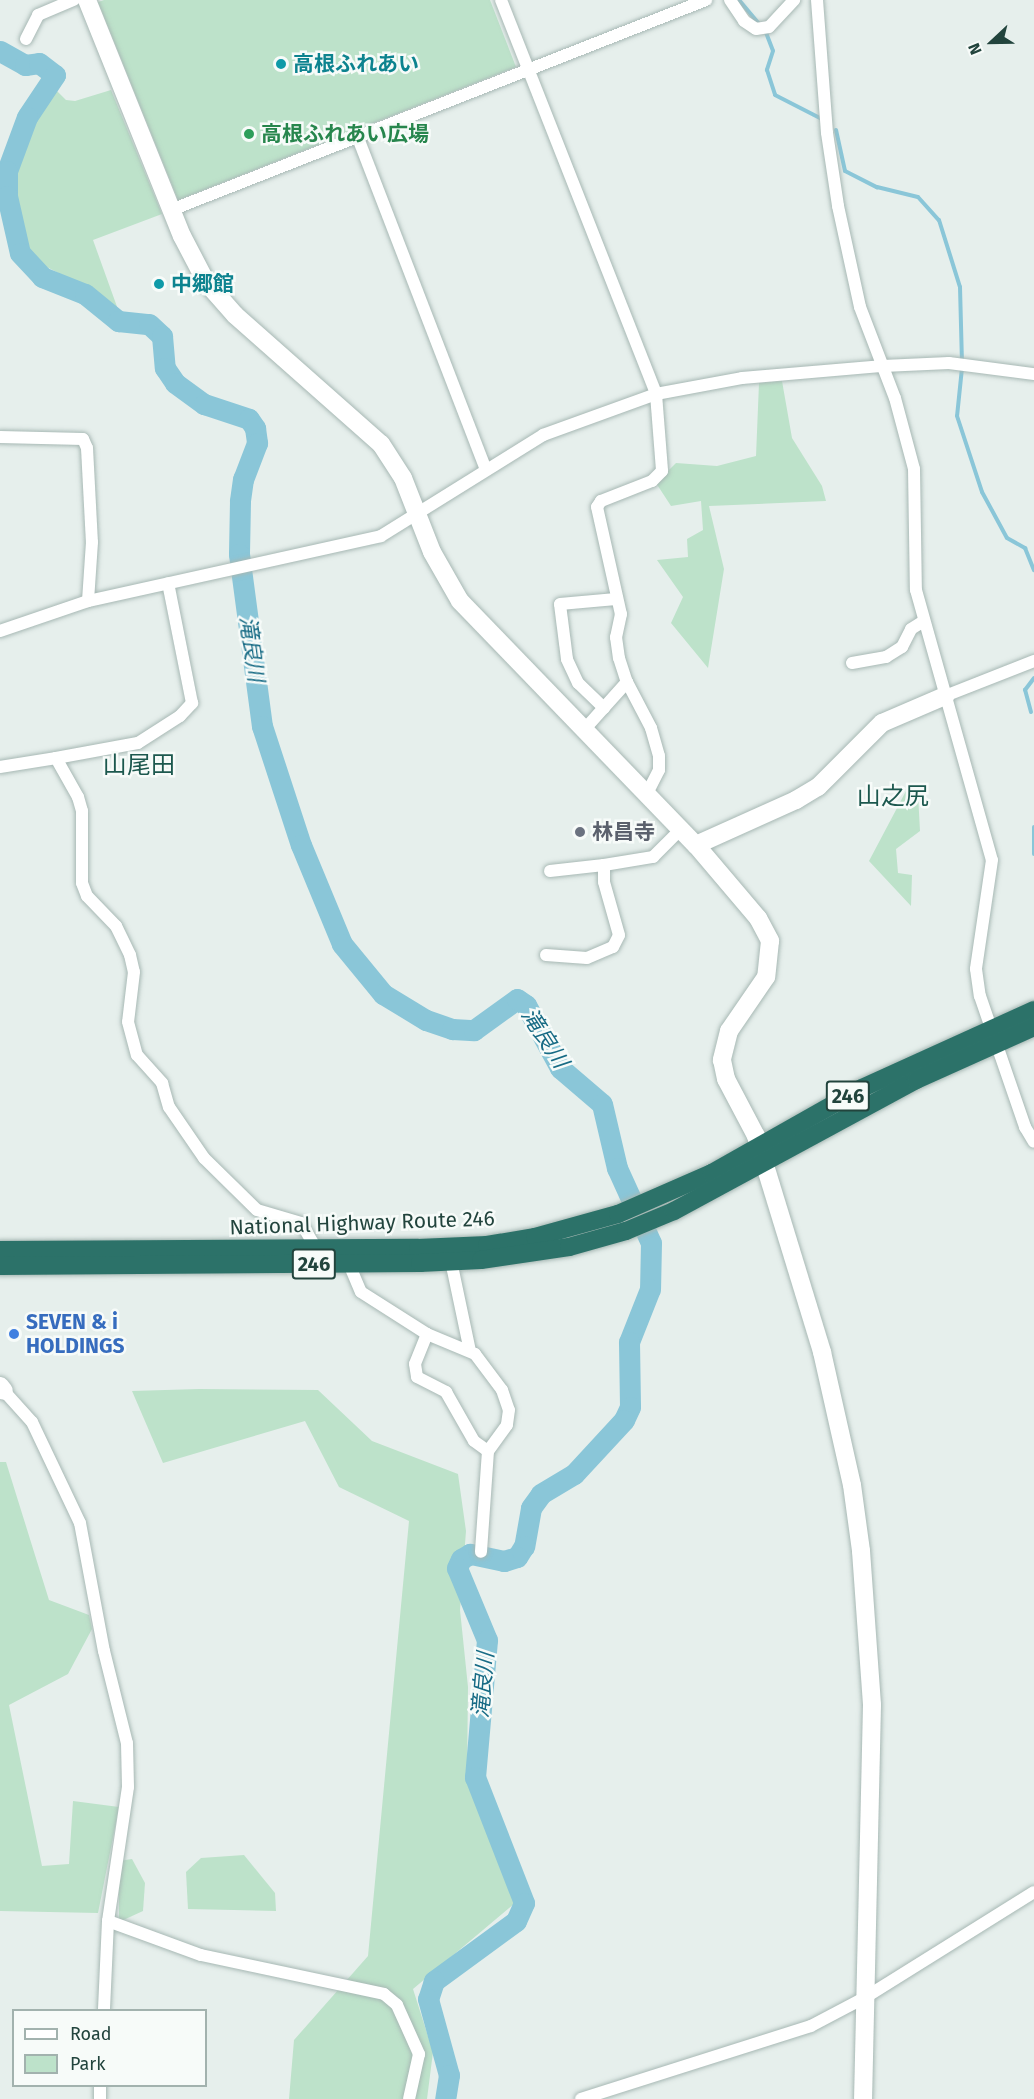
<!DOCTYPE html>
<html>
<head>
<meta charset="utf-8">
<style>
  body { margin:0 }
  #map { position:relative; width:1034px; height:2099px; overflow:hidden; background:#e6efec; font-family:"Fira Sans","Noto Sans JP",sans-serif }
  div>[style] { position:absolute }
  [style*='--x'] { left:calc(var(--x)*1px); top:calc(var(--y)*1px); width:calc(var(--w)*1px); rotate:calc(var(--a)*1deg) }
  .green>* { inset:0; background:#bde2ca }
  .stream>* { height:4px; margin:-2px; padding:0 2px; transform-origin:2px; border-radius:2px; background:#8ac6d8 }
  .river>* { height:21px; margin:-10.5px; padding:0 10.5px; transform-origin:10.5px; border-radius:10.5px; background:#8ac6d8 }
  .roads { filter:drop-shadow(0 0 2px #a7b8b4) drop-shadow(0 0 2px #a7b8b4) }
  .street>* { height:12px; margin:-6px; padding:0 6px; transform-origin:6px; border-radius:6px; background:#fff }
  .secondary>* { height:18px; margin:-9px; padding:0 9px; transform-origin:9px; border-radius:9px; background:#fff }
  .highway>* { height:18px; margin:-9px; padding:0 9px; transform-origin:9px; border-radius:9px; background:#2c7269 }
  .dots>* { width:16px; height:16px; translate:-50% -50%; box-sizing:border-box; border:3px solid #f7fbf9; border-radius:50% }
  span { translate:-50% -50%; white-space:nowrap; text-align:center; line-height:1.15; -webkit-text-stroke:5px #f7fbf9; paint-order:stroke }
  .shield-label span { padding:2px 4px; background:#f7fbf9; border:2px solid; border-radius:4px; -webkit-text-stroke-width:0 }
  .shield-label { font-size:20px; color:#22443d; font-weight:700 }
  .culture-label { font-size:21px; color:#0d838f; font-weight:700 }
  .left { translate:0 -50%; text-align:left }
  .leisure-label { font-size:21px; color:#27864d; font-weight:700 }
  .worship-label { font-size:21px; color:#5b616d; font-weight:700 }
  .street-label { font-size:21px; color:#22443d }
  .shop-label { font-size:21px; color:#366cbe; font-weight:700 }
  .water-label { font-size:22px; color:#176b85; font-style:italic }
  .quarter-label { font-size:24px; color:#1c584e }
  .legend { position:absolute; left:12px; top:2009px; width:195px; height:78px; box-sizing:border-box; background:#f7fbf9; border:2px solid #a2b2ae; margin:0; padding:8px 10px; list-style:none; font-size:18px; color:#22443d }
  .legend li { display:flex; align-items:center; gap:12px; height:30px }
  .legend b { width:30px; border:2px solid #a2b2ae }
  .north { position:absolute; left:962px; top:12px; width:60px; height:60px; -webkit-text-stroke:4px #f7fbf9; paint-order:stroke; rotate:248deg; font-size:16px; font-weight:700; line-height:24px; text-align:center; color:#22443d }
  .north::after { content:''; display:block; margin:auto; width:21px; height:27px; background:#22443d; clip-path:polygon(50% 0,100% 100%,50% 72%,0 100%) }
</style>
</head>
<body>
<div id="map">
  <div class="green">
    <i style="clip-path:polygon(104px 0,490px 0,516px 67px,178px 200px,98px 2px)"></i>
    <i style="clip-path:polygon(55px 89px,66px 100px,75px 101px,111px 90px,162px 214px,93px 240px,120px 315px,84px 286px,35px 261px,27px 250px,15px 196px,17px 149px,31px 117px)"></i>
    <i style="clip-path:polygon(782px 381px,792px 438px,822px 486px,826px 501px,709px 506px,724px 569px,708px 668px,671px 623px,683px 597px,657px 560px,688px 557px,687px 539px,703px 530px,701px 501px,671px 506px,656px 483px,676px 463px,717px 466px,756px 456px,759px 383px)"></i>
    <i style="clip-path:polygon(906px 791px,918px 794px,920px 831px,896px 849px,898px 873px,912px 875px,911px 906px,869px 861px)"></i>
    <i style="clip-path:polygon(199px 1389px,318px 1390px,372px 1441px,458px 1474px,466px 1531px,460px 1610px,468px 1687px,467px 1776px,515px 1903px,413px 1989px,433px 2052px,427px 2099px,289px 2099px,294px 2040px,368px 1956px,409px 1521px,339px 1487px,305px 1421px,163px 1463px,132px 1391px)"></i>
    <i style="clip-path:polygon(0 1462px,6px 1462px,49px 1600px,89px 1615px,92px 1629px,68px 1674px,9px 1705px,42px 1866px,69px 1864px,73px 1801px,119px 1807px,98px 1913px,0 1911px)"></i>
    <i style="clip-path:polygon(244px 1855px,275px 1893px,276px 1911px,188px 1909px,186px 1872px,201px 1858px)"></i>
    <i style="clip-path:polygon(132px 1859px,145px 1883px,143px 1911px,119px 1922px,119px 1861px)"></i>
  </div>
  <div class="stream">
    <i style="--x:739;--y:0;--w:33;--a:50"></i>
    <i style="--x:765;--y:30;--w:22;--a:69"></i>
    <i style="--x:773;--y:51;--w:20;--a:108"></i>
    <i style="--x:767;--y:70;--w:26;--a:72"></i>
    <i style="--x:775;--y:95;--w:51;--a:27.1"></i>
    <i style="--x:836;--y:130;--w:42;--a:77.6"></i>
    <i style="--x:845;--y:171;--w:36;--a:27"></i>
    <i style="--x:877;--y:187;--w:42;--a:13.7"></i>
    <i style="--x:918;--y:197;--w:31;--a:48"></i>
    <i style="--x:939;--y:220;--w:70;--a:72.6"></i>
    <i style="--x:960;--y:287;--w:74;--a:88.5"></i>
    <i style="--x:962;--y:368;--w:48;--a:95.9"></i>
    <i style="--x:957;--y:416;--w:80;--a:71.8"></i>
    <i style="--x:982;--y:492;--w:52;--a:61.5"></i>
    <i style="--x:1007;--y:538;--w:21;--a:29"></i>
    <i style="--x:1025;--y:548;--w:24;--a:68"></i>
    <i style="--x:1031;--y:712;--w:23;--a:-105"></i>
    <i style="--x:1025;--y:690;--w:15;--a:-53"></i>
    <i style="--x:1034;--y:827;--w:27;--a:90"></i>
  </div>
  <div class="river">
    <i style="--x:0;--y:51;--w:29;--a:29"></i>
    <i style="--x:25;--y:65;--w:14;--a:-8"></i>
    <i style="--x:39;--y:63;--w:20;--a:37"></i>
    <i style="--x:55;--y:75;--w:50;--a:123.7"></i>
    <i style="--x:27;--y:117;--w:58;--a:110.3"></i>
    <i style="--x:7;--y:171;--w:25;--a:90"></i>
    <i style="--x:7;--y:196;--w:58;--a:77.2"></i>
    <i style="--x:20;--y:253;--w:33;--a:47"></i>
    <i style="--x:42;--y:277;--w:46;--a:21.6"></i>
    <i style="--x:85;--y:294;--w:43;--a:39.3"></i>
    <i style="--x:118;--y:321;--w:31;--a:6"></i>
    <i style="--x:149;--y:324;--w:18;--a:43"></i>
    <i style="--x:162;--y:336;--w:32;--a:85"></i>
    <i style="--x:165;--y:368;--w:18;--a:56"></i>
    <i style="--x:175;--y:383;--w:36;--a:36"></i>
    <i style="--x:204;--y:404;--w:47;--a:18.4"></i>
    <i style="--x:249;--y:419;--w:11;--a:56"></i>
    <i style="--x:255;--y:428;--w:15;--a:82"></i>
    <i style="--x:257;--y:443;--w:39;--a:111"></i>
    <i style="--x:243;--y:479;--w:22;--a:98"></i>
    <i style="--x:240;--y:501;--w:53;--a:91.1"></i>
    <i style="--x:239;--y:554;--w:174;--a:82.4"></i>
    <i style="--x:262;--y:726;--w:125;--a:71.9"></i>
    <i style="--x:301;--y:845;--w:107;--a:67.5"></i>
    <i style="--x:342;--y:944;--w:65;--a:50.6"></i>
    <i style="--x:383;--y:994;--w:50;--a:31.2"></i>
    <i style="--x:426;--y:1020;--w:28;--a:19"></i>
    <i style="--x:452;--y:1029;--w:22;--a:3"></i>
    <i style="--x:474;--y:1030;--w:53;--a:-35.8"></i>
    <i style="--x:517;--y:999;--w:11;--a:34"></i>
    <i style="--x:526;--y:1005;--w:72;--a:61.6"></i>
    <i style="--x:560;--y:1068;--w:55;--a:40.6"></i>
    <i style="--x:602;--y:1104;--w:66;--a:76.8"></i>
    <i style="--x:617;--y:1168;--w:82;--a:65.6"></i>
    <i style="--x:651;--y:1243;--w:46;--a:91.2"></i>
    <i style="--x:650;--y:1289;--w:57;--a:111.6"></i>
    <i style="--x:629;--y:1342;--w:65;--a:89.1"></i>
    <i style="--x:630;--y:1407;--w:14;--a:115"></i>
    <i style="--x:624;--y:1420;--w:74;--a:132.8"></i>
    <i style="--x:574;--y:1474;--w:39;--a:149"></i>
    <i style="--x:541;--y:1494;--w:17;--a:126"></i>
    <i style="--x:531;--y:1508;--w:39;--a:100"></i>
    <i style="--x:524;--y:1546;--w:13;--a:122"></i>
    <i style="--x:517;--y:1557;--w:14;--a:163"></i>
    <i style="--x:504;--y:1561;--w:35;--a:-168"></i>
    <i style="--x:470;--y:1554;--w:10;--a:151"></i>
    <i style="--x:461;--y:1559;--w:10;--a:114"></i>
    <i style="--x:457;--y:1568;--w:78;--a:67.4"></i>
    <i style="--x:487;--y:1640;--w:138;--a:95"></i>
    <i style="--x:475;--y:1777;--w:135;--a:68.7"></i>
    <i style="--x:524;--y:1903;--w:20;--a:114"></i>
    <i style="--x:516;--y:1921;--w:102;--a:143.8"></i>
    <i style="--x:434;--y:1981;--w:19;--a:108"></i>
    <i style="--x:428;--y:1999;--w:79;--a:74.6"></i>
    <i style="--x:449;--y:2075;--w:24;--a:99"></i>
  </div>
  <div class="roads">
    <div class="street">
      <i style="--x:501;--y:0;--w:423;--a:68.5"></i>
      <i style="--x:656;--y:394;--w:77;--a:85.5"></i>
      <i style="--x:662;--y:471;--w:14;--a:135"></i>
      <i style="--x:652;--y:481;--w:55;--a:158.6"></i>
      <i style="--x:601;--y:501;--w:7;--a:124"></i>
      <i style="--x:597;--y:507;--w:110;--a:77.4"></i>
      <i style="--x:621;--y:614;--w:24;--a:102"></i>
      <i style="--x:616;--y:637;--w:21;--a:82"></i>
      <i style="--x:619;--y:658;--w:25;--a:72"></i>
      <i style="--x:627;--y:682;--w:52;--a:62.4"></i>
      <i style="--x:651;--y:728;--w:29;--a:74"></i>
      <i style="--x:659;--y:756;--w:14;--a:90"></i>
      <i style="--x:659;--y:770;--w:27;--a:117"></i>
      <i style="--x:730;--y:0;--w:25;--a:56"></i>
      <i style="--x:744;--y:21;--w:14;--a:34"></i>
      <i style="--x:756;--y:29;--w:13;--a:-9"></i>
      <i style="--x:769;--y:27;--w:37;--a:-47"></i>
      <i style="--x:817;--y:0;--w:133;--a:85.7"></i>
      <i style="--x:827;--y:133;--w:74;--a:81.4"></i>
      <i style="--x:838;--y:206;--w:103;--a:77.7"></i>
      <i style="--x:860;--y:307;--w:97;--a:69"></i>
      <i style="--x:895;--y:398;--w:73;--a:75"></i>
      <i style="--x:914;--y:469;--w:121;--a:89.1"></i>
      <i style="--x:916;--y:590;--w:280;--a:74.3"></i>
      <i style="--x:992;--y:860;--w:110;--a:98.4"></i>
      <i style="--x:976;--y:969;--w:27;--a:82"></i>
      <i style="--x:980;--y:996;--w:139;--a:71"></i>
      <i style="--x:1025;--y:1127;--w:17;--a:59"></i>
      <i style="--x:26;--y:39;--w:27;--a:-63"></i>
      <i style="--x:38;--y:15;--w:39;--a:-23"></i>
      <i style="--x:358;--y:138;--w:355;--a:68.9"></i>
      <i style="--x:171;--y:210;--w:575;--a:-21.43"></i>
      <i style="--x:0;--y:437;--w:83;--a:1.4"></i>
      <i style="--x:83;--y:439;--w:10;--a:66"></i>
      <i style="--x:87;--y:448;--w:94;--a:87"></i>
      <i style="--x:92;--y:542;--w:59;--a:93.9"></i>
      <i style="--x:0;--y:631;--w:93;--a:-18.8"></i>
      <i style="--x:88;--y:601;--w:300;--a:-12.5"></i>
      <i style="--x:381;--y:536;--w:191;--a:-31.9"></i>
      <i style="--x:543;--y:435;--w:120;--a:-19.9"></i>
      <i style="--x:656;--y:394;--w:87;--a:-10.5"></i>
      <i style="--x:742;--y:378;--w:142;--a:-4.9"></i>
      <i style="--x:883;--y:366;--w:66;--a:-2.6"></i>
      <i style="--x:949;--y:363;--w:86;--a:7.4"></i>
      <i style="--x:852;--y:663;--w:35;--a:-10"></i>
      <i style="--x:886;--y:657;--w:19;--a:-32"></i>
      <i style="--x:902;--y:647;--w:20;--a:-63"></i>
      <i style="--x:911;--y:629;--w:15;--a:-32"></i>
      <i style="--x:945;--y:696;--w:96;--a:-21.5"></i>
      <i style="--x:604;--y:708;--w:36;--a:-136"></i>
      <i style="--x:578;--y:683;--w:26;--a:-115"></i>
      <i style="--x:567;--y:659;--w:55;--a:-97.3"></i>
      <i style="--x:560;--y:604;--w:56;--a:-5.1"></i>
      <i style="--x:583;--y:731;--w:66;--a:-48.1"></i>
      <i style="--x:56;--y:758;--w:83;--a:-10.4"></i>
      <i style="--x:138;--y:743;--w:50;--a:-32.7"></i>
      <i style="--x:180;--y:716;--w:18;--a:-47"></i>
      <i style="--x:192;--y:703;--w:122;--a:-101.3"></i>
      <i style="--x:0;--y:767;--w:57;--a:-9.1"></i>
      <i style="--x:56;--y:758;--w:45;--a:60.6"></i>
      <i style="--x:78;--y:797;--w:15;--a:74"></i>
      <i style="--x:82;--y:811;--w:72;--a:90"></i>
      <i style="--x:82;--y:883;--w:14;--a:69"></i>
      <i style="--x:87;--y:896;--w:42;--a:46"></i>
      <i style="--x:116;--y:926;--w:32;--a:64"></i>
      <i style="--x:130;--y:955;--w:17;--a:77"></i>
      <i style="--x:134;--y:972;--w:50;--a:96.8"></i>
      <i style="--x:128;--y:1022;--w:34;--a:75"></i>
      <i style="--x:137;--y:1055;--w:38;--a:48"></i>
      <i style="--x:162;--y:1083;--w:25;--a:74"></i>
      <i style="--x:169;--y:1107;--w:62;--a:55.5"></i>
      <i style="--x:204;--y:1158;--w:74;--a:44.5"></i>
      <i style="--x:257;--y:1210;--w:46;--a:16.5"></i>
      <i style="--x:301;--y:1223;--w:31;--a:59"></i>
      <i style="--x:550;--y:871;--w:54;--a:-6.3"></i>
      <i style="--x:546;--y:955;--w:41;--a:4.2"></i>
      <i style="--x:587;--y:958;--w:28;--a:-23"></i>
      <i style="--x:613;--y:947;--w:13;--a:-63"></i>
      <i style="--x:619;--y:935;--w:55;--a:-105.8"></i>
      <i style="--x:604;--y:882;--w:17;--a:-90"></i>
      <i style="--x:604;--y:865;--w:50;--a:-9.3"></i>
      <i style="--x:653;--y:857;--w:38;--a:-45"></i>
      <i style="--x:451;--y:1261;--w:92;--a:78.1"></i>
      <i style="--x:349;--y:1264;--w:30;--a:67"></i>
      <i style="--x:361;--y:1292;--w:78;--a:32.5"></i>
      <i style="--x:427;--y:1334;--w:52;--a:22.6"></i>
      <i style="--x:475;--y:1354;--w:45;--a:53.1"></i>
      <i style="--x:502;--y:1390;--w:21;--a:71"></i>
      <i style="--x:509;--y:1410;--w:15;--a:98"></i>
      <i style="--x:507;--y:1425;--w:32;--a:126"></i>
      <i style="--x:488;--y:1451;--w:101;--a:94"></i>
      <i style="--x:427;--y:1334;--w:32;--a:112"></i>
      <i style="--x:415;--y:1364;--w:13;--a:81"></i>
      <i style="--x:417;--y:1377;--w:33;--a:27"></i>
      <i style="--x:446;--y:1392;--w:56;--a:60.3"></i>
      <i style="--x:474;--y:1441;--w:17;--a:36"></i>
      <i style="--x:4;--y:1391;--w:42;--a:47.9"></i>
      <i style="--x:32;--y:1422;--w:112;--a:64.6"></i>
      <i style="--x:80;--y:1523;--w:130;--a:79.4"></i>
      <i style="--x:104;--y:1651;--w:95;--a:76"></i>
      <i style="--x:127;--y:1743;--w:44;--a:88.7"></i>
      <i style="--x:128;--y:1787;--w:135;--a:98.5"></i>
      <i style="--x:108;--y:1921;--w:89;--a:92.6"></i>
      <i style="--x:108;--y:1921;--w:99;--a:20.1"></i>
      <i style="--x:201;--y:1955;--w:187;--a:12"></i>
      <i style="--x:384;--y:1994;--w:17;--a:40"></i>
      <i style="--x:397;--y:2005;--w:54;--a:65.8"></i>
      <i style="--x:419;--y:2054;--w:46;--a:102.5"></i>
      <i style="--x:100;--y:2099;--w:13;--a:-90"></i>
      <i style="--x:581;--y:2099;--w:241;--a:-17.6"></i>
      <i style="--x:811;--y:2026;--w:62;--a:-27.8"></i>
      <i style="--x:866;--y:1997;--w:198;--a:-32"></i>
    </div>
    <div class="secondary">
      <i style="--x:87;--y:0;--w:254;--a:68.1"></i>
      <i style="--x:182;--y:236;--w:52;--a:62.4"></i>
      <i style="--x:206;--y:282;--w:44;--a:48.7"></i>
      <i style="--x:235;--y:315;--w:195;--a:41.5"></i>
      <i style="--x:381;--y:444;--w:40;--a:57.1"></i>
      <i style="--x:403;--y:478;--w:79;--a:68.6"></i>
      <i style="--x:432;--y:552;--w:56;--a:60.3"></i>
      <i style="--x:460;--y:601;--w:339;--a:46"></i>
      <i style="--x:696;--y:845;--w:96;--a:49.7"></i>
      <i style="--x:758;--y:918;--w:26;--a:62"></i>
      <i style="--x:770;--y:941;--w:36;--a:96"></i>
      <i style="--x:766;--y:977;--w:65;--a:124.4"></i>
      <i style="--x:729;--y:1031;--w:30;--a:104"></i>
      <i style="--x:722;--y:1060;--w:19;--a:78"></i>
      <i style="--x:726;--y:1079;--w:64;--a:62.2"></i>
      <i style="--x:756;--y:1136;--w:226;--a:73"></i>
      <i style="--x:822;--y:1352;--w:136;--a:77.3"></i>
      <i style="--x:852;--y:1485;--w:67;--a:82.2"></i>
      <i style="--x:861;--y:1551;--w:154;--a:85.9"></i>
      <i style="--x:872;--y:1705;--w:394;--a:91.3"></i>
      <i style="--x:696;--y:845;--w:110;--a:-24.2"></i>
      <i style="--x:796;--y:800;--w:26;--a:-31"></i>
      <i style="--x:818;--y:787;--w:91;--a:-45"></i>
      <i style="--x:882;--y:723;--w:69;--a:-23.2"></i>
      <i style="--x:0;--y:1386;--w:6;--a:51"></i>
    </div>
    <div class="highway">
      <i style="--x:0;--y:1250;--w:418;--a:-0.3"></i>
      <i style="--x:418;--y:1248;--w:69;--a:-2.5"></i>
      <i style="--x:487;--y:1245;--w:49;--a:-9.5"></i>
      <i style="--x:535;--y:1237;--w:86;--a:-15.5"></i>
      <i style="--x:618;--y:1214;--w:103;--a:-23.6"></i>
      <i style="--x:712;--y:1173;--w:172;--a:-29.5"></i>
      <i style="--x:862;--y:1088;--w:189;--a:-24.4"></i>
      <i style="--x:0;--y:1266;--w:420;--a:-0.4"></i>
      <i style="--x:420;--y:1263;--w:61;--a:-2.8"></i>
      <i style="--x:481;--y:1260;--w:89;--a:-8.4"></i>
      <i style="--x:569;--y:1247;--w:59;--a:-15.7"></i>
      <i style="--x:626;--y:1231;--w:52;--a:-22.6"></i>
      <i style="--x:674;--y:1211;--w:275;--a:-28.4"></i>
      <i style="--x:916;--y:1080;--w:129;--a:-24.2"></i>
    </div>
  </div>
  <div class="dots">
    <i style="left:281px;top:64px;background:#0f9aa8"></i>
    <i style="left:249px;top:134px;background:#2e9e5b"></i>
    <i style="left:159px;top:284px;background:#0f9aa8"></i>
    <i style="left:580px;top:832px;background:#6b7280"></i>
    <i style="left:14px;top:1334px;background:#3f7fe0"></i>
  </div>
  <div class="shield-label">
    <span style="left:848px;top:1096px">246</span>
    <span style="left:314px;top:1264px">246</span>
  </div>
  <div class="culture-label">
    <span class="left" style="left:293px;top:64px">高根ふれあい</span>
    <span class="left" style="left:171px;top:284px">中郷館</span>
  </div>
  <div class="leisure-label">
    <span class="left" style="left:261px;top:134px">高根ふれあい広場</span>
  </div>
  <div class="worship-label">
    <span class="left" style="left:592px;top:832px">林昌寺</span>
  </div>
  <div class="street-label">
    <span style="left:362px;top:1223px;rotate:-2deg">National Highway Route 246</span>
  </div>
  <div class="shop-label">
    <span class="left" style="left:26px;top:1334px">SEVEN &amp; i<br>HOLDINGS</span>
  </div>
  <div class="water-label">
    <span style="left:252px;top:649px;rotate:82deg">滝良川</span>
    <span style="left:545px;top:1038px;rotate:57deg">滝良川</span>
    <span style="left:483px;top:1685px;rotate:-85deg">滝良川</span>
  </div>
  <div class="quarter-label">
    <span style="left:139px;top:766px">山尾田</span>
    <span style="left:893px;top:797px">山之尻</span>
  </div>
  <ul class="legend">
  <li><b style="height:8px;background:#fff"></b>Road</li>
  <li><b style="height:16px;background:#bde2ca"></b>Park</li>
  </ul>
  <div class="north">N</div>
</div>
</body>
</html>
